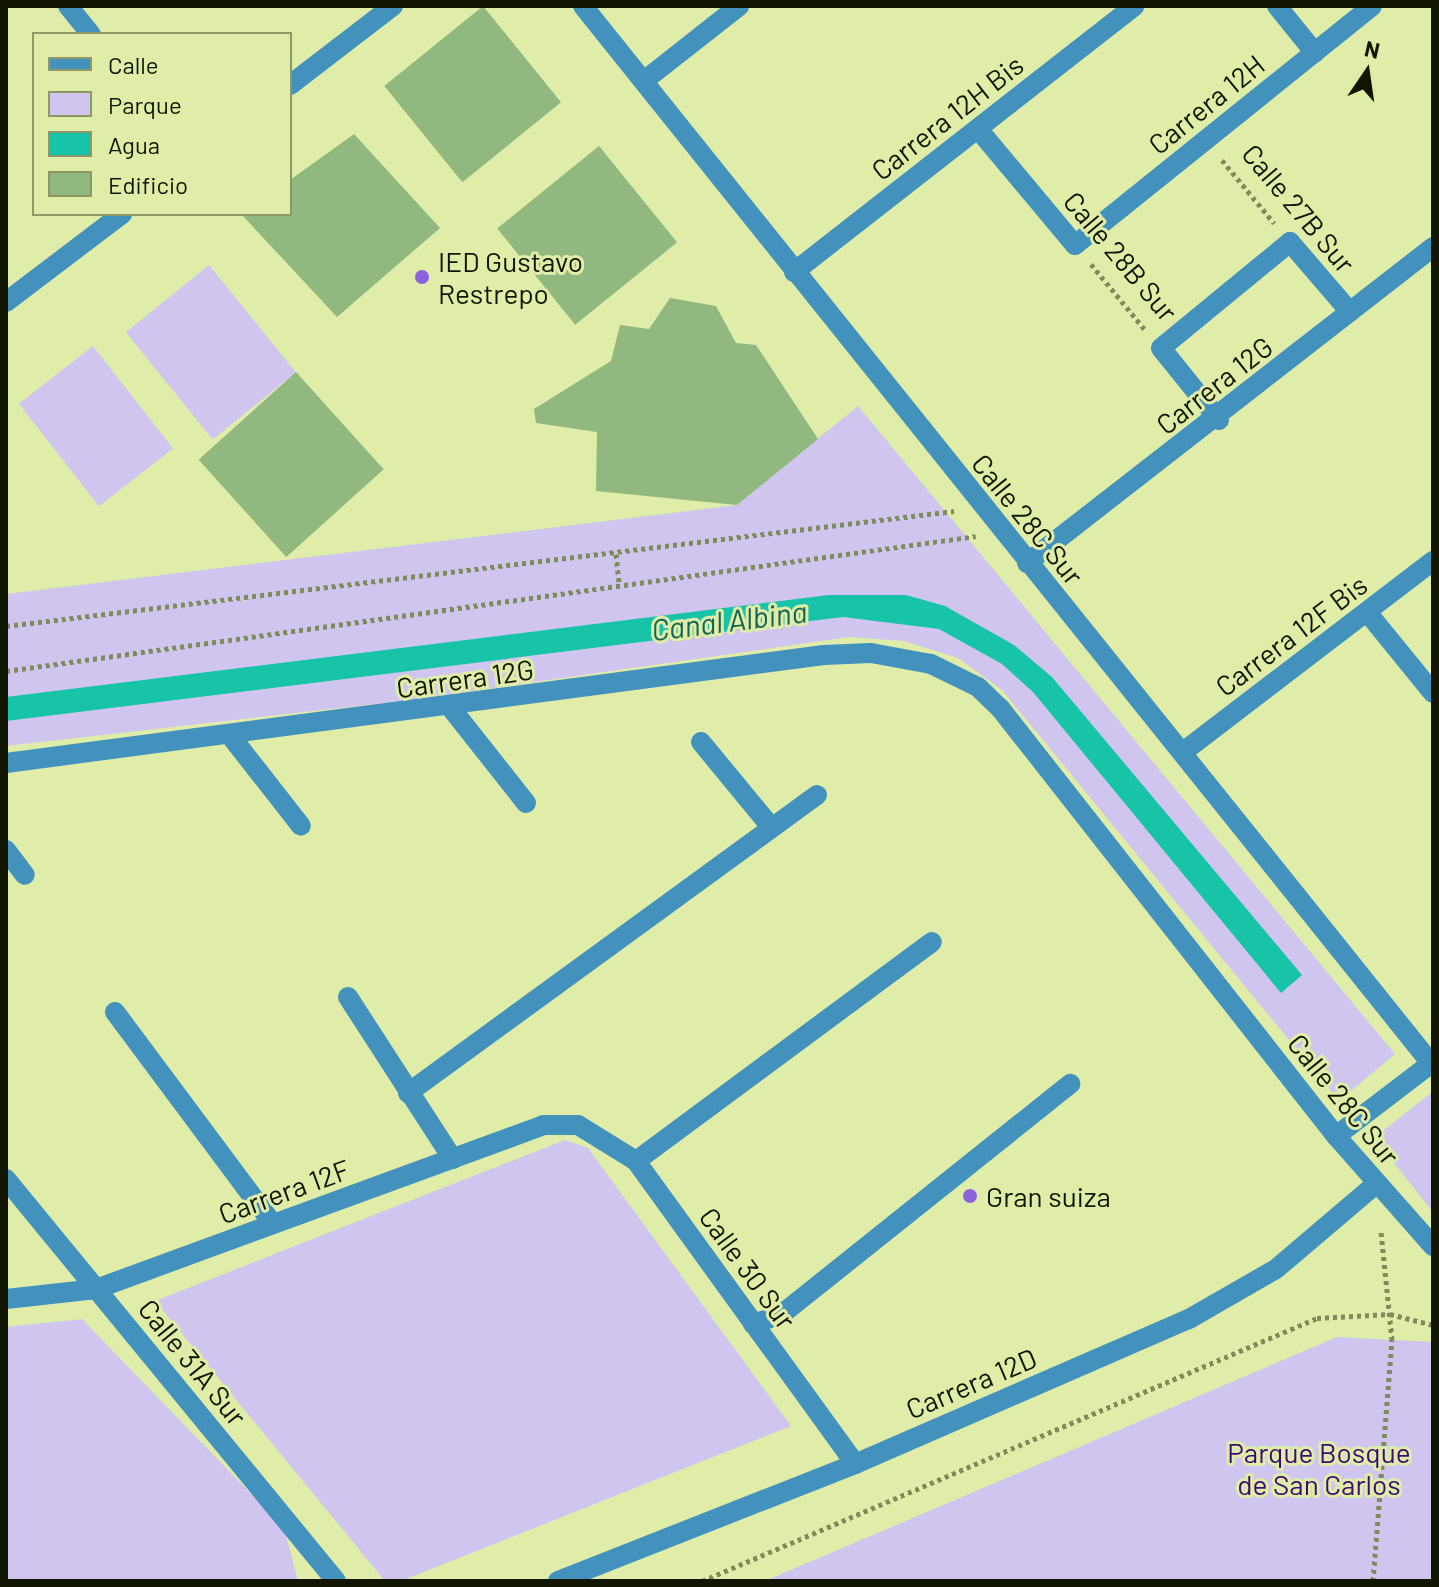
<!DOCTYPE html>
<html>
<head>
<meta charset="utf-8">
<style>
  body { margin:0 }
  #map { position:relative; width:1439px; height:1587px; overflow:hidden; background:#e0eda8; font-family:Barlow,sans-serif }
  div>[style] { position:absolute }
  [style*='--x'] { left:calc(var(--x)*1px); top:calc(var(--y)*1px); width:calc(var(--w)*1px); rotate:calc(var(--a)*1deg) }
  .green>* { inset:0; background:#cfc5ef; transform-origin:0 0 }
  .water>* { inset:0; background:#18c4a7 }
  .building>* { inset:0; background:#90b87f; transform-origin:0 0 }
  .path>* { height:5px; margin-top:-2.5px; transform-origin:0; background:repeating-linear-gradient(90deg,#818a5b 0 4px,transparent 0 8px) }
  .minor>* { height:20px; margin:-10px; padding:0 10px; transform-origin:10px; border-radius:10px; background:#4392be }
  .dots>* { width:22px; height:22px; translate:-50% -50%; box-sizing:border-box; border:4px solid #e0eda8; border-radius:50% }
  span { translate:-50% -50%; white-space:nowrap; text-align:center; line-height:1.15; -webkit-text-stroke:6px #e0eda8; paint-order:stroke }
  .street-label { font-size:28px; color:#121600 }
  .poi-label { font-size:28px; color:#121600 }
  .left { translate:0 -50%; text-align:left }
  .park-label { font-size:28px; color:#3c0a74 }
  .water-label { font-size:30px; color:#136555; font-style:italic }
  .frame { position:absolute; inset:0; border:8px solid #121600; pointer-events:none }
  .legend { position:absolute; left:32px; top:32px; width:260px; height:184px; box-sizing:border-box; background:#e0eda8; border:2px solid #8e9765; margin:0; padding:10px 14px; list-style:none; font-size:24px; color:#121600 }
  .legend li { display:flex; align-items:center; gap:16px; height:40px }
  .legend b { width:40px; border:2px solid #8e9765 }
  .north { position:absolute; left:1327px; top:32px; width:80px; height:80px; -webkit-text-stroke:6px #e0eda8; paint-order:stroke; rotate:13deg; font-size:22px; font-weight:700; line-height:32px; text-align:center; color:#121600 }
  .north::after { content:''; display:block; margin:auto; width:28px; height:36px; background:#121600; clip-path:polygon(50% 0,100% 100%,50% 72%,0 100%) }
</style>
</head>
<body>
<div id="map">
  <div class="green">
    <i style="left:209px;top:265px;width:138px;height:107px;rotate:51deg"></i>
    <i style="left:93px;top:346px;width:130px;height:94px;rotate:52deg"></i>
    <i style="clip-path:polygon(858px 406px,1395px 1054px,1339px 1101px,1002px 690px,958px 658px,904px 641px,849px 637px,401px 701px,6px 746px,6px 594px,737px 505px)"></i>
    <i style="clip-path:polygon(1432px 1092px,1433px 1094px,1433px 1212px,1374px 1138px)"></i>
    <i style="clip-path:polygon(565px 1140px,588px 1148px,791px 1426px,401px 1581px,385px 1581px,155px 1301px)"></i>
    <i style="clip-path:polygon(82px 1319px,284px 1528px,298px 1581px,6px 1581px,6px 1327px)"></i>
    <i style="clip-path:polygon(1337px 1337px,1433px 1342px,1433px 1581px,765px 1581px)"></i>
  </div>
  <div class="water">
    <i style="clip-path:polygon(829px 595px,906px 595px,945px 606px,1014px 645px,1052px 677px,1302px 975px,1281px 993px,1033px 692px,1002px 664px,939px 629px,843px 617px,6px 721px,6px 697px)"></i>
  </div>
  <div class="building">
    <i style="left:483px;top:6px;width:124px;height:127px;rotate:51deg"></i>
    <i style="clip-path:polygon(354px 134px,440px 228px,337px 317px,242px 215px,290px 214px,290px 180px)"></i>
    <i style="left:599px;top:146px;width:124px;height:131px;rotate:51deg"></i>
    <i style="clip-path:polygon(670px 298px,716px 306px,736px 343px,756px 345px,818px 439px,737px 505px,596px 491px,597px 432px,536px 423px,534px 409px,611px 361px,620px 325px,649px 329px)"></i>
    <i style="left:296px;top:372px;width:131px;height:131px;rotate:48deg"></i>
  </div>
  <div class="path">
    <i style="--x:1222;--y:160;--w:82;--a:50.5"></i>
    <i style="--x:1091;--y:264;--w:87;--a:50.6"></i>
    <i style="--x:616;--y:554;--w:30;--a:84"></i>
    <i style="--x:6;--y:626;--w:955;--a:-6.92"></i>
    <i style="--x:6;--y:671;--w:979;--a:-7.92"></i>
    <i style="--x:702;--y:1581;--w:669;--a:-23.15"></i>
    <i style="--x:1317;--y:1318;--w:73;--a:-3.1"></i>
    <i style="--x:1390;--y:1314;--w:44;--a:14.3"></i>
    <i style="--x:1373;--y:1581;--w:242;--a:-85.5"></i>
    <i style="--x:1392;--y:1340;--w:109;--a:-95.8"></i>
  </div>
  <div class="minor">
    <i style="--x:68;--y:6;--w:36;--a:51"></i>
    <i style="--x:583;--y:6;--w:1359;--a:51.27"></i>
    <i style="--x:1277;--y:6;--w:60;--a:51"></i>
    <i style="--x:645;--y:80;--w:120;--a:-38.2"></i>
    <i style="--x:290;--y:85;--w:130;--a:-37.5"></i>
    <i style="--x:978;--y:129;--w:151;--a:50.1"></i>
    <i style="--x:1075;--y:245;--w:381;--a:-38.8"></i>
    <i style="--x:794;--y:272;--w:432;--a:-38"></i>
    <i style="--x:6;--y:302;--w:146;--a:-37.2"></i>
    <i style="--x:1219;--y:420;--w:92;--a:-128.9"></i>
    <i style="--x:1161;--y:348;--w:167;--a:-39.4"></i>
    <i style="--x:1290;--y:242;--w:92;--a:49.4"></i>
    <i style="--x:1027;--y:563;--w:514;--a:-37.89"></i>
    <i style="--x:1367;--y:612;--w:104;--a:50.8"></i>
    <i style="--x:451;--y:708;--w:121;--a:51.7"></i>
    <i style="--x:233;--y:739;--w:110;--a:52"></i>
    <i style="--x:701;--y:742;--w:110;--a:50.5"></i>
    <i style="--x:1183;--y:752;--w:315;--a:-37.4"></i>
    <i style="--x:6;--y:763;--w:825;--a:-7.52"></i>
    <i style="--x:824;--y:655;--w:47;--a:-2.4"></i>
    <i style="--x:871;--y:653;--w:61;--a:10.4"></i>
    <i style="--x:931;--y:664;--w:52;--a:26.1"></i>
    <i style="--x:978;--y:687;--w:30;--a:44"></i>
    <i style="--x:1000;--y:708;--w:544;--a:51.87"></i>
    <i style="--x:1336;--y:1136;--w:147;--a:48.6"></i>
    <i style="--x:6;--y:850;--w:31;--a:53"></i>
    <i style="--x:348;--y:997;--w:193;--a:57.1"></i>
    <i style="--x:115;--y:1012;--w:264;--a:53.3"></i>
    <i style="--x:408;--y:1093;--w:506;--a:-36.08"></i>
    <i style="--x:1336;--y:1136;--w:122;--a:-37.3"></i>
    <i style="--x:636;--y:1161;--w:368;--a:-36.5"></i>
    <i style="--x:6;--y:1179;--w:520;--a:50.62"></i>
    <i style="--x:6;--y:1299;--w:91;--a:-6.3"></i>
    <i style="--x:96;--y:1289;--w:476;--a:-20.1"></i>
    <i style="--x:543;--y:1125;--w:35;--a:0"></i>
    <i style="--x:578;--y:1125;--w:68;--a:31.8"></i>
    <i style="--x:636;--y:1161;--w:374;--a:54.1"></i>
    <i style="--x:753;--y:1324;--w:31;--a:-19"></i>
    <i style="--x:782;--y:1314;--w:369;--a:-38.6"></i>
    <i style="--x:558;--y:1581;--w:319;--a:-21.5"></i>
    <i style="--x:855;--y:1464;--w:364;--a:-23.5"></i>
    <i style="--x:1189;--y:1319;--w:100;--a:-29.9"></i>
    <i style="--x:1276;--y:1269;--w:131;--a:-40.4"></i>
  </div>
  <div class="dots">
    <i style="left:422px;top:277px;background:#8c62dc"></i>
    <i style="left:970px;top:1196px;background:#8c62dc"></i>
  </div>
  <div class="street-label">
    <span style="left:1206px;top:104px;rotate:-39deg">Carrera 12H</span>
    <span style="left:947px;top:117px;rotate:-38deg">Carrera 12H Bis</span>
    <span style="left:1299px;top:208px;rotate:50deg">Calle 27B Sur</span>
    <span style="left:1121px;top:256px;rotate:50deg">Calle 28B Sur</span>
    <span style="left:1214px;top:385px;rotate:-38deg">Carrera 12G</span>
    <span style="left:1028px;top:519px;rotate:51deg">Calle 28C Sur</span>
    <span style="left:1291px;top:635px;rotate:-37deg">Carrera 12F Bis</span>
    <span style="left:465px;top:678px;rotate:-8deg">Carrera 12G</span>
    <span style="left:1344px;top:1099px;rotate:51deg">Calle 28C Sur</span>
    <span style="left:284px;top:1191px;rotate:-20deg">Carrera 12F</span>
    <span style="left:748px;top:1268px;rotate:54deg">Calle 30 Sur</span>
    <span style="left:193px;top:1362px;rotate:51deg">Calle 31A Sur</span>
    <span style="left:971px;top:1383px;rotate:-23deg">Carrera 12D</span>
  </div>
  <div class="poi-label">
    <span class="left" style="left:438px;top:277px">IED Gustavo<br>Restrepo</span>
    <span class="left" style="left:986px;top:1196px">Gran suiza</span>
  </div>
  <div class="park-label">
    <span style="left:1319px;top:1468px">Parque Bosque<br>de San Carlos</span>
  </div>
  <div class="water-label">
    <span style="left:729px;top:620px;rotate:-7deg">Canal Albina</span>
  </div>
  <div class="frame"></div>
  <ul class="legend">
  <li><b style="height:10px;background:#4392be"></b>Calle</li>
  <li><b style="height:22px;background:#cfc5ef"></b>Parque</li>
  <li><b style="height:22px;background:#18c4a7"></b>Agua</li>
  <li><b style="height:22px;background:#90b87f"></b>Edificio</li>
  </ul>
  <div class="north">N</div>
</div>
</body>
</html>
